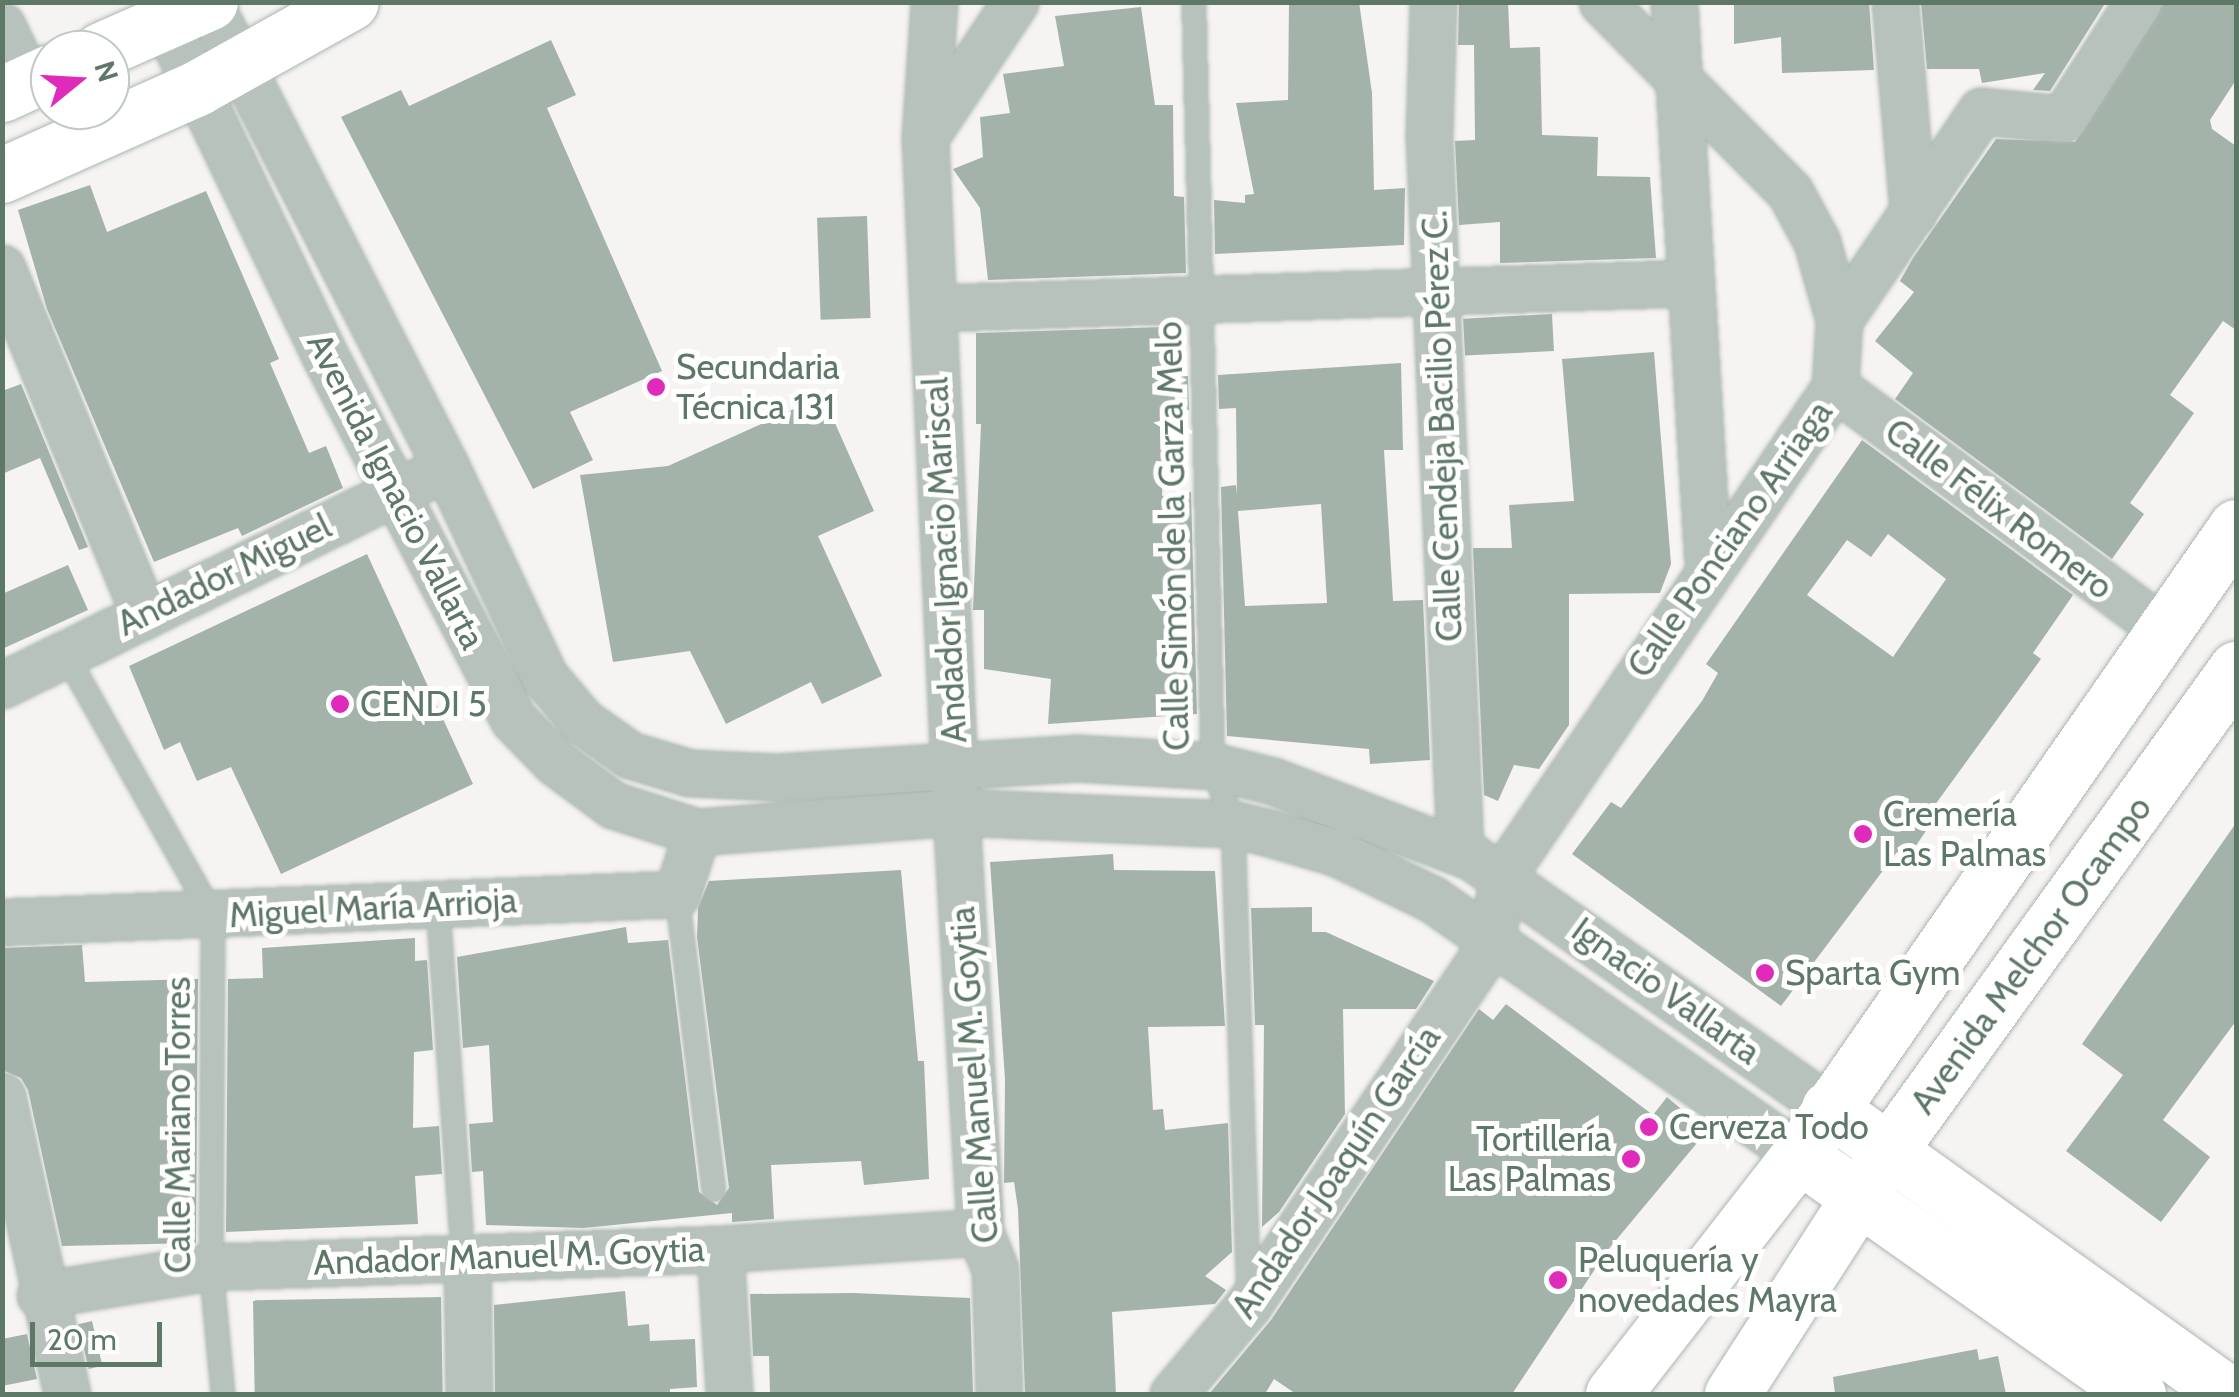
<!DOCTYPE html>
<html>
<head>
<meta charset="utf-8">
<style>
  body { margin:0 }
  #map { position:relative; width:2239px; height:1397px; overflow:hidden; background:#f6f3f3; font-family:Cabin,sans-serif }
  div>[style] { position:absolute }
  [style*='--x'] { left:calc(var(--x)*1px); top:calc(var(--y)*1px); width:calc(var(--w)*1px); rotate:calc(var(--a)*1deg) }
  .building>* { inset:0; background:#a4b3aa; transform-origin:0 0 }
  .roads { filter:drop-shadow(0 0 2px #abb7b0) drop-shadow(0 0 2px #abb7b0) }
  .lane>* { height:22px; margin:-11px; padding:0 11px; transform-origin:11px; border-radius:11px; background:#b8c2bc }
  .street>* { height:45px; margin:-22.5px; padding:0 22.5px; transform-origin:22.5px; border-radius:22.5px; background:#b8c2bc }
  .secondary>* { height:55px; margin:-27.5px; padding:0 27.5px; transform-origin:27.5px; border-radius:27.5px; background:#fff }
  .primary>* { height:55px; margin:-27.5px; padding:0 27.5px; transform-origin:27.5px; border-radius:27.5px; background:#fff }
  .dots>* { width:28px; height:28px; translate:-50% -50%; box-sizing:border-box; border:5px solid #fff; border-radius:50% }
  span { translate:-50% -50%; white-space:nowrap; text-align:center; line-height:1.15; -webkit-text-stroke:10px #fff; paint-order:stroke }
  .poi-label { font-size:35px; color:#5e7868 }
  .left { translate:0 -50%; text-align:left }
  .right { translate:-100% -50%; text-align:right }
  .street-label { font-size:35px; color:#5e7868 }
  .frame { position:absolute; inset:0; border:5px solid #5e7868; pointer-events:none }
  .north { position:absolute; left:30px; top:30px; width:100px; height:100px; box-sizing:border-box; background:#fff; border:2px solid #bfc9c3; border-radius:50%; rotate:72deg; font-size:28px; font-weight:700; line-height:40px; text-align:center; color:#5e7868 }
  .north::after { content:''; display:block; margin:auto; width:35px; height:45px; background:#e02abb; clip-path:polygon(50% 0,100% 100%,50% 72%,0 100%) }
  .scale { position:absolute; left:30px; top:1322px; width:132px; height:45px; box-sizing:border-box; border:5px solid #5e7868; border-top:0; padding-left:12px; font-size:30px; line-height:35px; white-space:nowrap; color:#5e7868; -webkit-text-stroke:8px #fff; paint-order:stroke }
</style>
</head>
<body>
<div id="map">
  <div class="building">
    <i style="clip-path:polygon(1289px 2px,1359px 2px,1372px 93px,1374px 190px,1405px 188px,1404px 245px,1215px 254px,1214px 200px,1245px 203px,1245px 195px,1254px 194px,1236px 103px,1288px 100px)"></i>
    <i style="clip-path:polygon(1459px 2px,1508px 2px,1510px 48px,1540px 47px,1542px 135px,1598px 137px,1597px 176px,1650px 177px,1656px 258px,1500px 263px,1500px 222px,1459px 225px,1455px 141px,1475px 140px,1474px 45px,1458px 45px)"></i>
    <i style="clip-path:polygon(1734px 2px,1869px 2px,1874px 70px,1782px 73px,1781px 37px,1734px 44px)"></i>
    <i style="clip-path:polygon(1921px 2px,2106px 2px,2050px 91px,2033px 90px,2045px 73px,1982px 83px,1979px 69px,1927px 69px)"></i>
    <i style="clip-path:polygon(2164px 2px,2236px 2px,2236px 80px,2210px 120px,2212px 129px,2236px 146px,2236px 330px,2223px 321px,2170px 395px,2194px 413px,2130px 503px,2144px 514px,2112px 559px,1895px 399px,1913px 373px,1875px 341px,1914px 292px,1900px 281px,1913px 258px,1996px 139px,2075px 142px)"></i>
    <i style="clip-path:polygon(1141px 7px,1155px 105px,1173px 105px,1174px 196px,1184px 197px,1186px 273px,988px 280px,980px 208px,953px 169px,983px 157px,980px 117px,1010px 113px,1003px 74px,1064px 66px,1055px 16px)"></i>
    <i style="clip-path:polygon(551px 40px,576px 95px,547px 108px,662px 371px,570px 412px,593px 460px,533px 489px,341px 117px,401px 90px,409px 106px)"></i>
    <i style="clip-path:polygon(90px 185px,107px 232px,206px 191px,279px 359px,270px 363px,309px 453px,326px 446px,343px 488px,242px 536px,238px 528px,154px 562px,47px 309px,18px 210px)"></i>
    <i style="left:867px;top:216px;width:102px;height:50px;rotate:88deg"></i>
    <i style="left:1552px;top:314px;width:37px;height:89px;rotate:87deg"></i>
    <i style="clip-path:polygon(1163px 327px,1163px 377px,1188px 376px,1189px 410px,1165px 411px,1162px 496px,1191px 492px,1197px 714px,1048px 724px,1051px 679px,984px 669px,984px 610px,973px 610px,981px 424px,976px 424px,976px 333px)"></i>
    <i style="clip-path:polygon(1654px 352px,1671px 564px,1660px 593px,1569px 594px,1569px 725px,1539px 769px,1514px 765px,1498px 801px,1484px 795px,1473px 548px,1512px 548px,1509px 505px,1574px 501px,1562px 359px)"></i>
    <i style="clip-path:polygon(evenodd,1401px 363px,1403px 450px,1384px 450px,1393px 601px,1423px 600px,1430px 760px,1370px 764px,1369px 749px,1227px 736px,1221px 487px,1236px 485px,1237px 495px,1236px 408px,1219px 409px,1218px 375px,1401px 363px,1321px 504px,1327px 603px,1245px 606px,1238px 511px,1321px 504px)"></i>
    <i style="clip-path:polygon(21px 384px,88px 547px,79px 550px,40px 458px,2px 474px,2px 391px)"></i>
    <i style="clip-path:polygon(823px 396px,874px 511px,818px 536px,882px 676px,822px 704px,811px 682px,726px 724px,690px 651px,613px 662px,580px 475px,668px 466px)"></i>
    <i style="clip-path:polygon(evenodd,1862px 440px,2073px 595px,2033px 653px,2041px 659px,1932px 809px,1938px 813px,1907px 859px,1897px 852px,1781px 1006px,1572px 854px,1611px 802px,1621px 808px,1702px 701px,1718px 673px,1706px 664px,1862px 440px,1888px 534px,1946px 579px,1893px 657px,1807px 595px,1847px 540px,1871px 557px,1888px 534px)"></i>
    <i style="clip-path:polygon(367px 554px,473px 784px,281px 874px,231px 767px,197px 781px,180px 742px,164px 750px,129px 666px)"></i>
    <i style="clip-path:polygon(68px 565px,88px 610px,2px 649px,2px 594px)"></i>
    <i style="clip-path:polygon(2236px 823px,2236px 1021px,2163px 1120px,2210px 1157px,2161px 1222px,2066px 1151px,2123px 1075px,2082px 1044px)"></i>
    <i style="clip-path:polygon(1113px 854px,1114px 870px,1215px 871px,1225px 1026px,1148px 1027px,1153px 1110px,1163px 1109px,1165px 1130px,1228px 1123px,1232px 1252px,1205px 1276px,1226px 1290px,1215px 1304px,1112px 1312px,1116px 1394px,1025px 1394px,1018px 1209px,1014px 1182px,1004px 1183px,1005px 1079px,990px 862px)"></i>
    <i style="clip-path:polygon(901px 870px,918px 1061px,924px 1061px,929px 1179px,864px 1185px,861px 1161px,771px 1165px,774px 1219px,732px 1222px,732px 1213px,584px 1228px,486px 1225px,483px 1171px,472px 1172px,469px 1124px,493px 1122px,489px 1045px,463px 1048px,457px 957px,626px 927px,628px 943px,668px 940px,699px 1192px,717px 1205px,729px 1188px,697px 937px,698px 908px,709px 881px)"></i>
    <i style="clip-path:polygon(1312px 907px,1312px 932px,1326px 932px,1434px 981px,1416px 1009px,1343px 1009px,1345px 1114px,1279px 1212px,1262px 1227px,1264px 1025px,1255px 1025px,1251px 908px)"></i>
    <i style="clip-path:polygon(415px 938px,415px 961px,427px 960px,433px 1050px,414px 1052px,413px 1128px,439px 1126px,442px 1174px,415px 1176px,418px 1224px,226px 1232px,228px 979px,263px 978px,262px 948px)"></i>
    <i style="clip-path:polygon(82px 945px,85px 982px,198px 979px,196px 1243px,62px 1246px,28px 1090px,21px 1078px,2px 1070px,2px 948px)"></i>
    <i style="clip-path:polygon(1506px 1004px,1653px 1115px,1667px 1097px,1707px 1131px,1607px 1251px,1512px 1394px,1296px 1394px,1274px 1379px,1265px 1394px,1209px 1394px,1271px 1320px,1479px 1009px,1493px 1020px)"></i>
    <i style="clip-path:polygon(625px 1291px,628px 1326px,649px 1324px,650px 1341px,695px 1339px,697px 1387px,670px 1389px,670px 1394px,495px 1394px,494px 1305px)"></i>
    <i style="clip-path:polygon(853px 1293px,970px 1298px,973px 1394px,770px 1394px,769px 1356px,753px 1356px,750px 1294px)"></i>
    <i style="left:441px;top:1297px;width:97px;height:188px;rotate:89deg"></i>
    <i style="left:92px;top:1321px;width:46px;height:14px;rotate:77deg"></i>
    <i style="clip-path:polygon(27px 1334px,37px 1379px,2px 1386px,2px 1339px)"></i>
    <i style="clip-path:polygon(1977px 1349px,1979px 1360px,1998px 1356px,2006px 1394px,1835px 1394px,1833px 1377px)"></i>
  </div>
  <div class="roads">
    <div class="lane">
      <i style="--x:1194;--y:2;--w:764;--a:88.58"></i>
      <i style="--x:1213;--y:766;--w:61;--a:71"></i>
      <i style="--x:1233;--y:824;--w:472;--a:88.1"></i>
      <i style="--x:66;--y:655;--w:300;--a:60.6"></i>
      <i style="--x:213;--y:916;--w:351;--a:90.3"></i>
      <i style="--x:211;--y:1267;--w:128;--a:84.6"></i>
      <i style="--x:677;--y:894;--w:298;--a:82.9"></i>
      <i style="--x:438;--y:906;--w:325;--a:85.9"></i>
    </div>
    <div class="street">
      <i style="--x:934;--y:2;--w:136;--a:93.8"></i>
      <i style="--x:925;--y:138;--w:675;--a:87.37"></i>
      <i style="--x:956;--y:812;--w:421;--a:86.7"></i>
      <i style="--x:980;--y:1232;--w:40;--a:68"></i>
      <i style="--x:995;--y:1269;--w:125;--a:88.2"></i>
      <i style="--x:1433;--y:2;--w:134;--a:91.7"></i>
      <i style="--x:1429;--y:136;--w:714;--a:87.51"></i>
      <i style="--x:1674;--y:2;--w:565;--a:86.55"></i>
      <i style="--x:1895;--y:2;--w:212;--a:85.1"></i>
      <i style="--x:209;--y:3;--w:521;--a:62.94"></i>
      <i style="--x:446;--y:467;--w:232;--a:64.8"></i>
      <i style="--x:545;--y:677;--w:57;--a:49.9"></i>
      <i style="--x:582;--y:721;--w:59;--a:35.3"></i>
      <i style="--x:630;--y:755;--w:63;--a:16.7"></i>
      <i style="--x:690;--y:773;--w:87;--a:2.6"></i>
      <i style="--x:777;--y:777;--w:300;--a:-3.6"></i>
      <i style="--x:1076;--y:758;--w:137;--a:3.3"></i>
      <i style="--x:1213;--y:766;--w:62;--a:14"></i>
      <i style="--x:1273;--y:781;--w:213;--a:20.9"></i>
      <i style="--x:1472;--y:857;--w:436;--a:35.1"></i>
      <i style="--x:165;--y:22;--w:368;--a:64.4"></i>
      <i style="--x:324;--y:354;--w:412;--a:62.6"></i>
      <i style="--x:514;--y:720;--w:60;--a:45.7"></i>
      <i style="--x:556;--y:763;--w:71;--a:36.4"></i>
      <i style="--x:613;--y:805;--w:88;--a:17.8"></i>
      <i style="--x:697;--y:832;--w:260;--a:-4.4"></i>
      <i style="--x:956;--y:812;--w:277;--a:2.5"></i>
      <i style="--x:1233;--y:824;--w:41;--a:14"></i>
      <i style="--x:1273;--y:834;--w:67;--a:16.5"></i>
      <i style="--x:1337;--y:853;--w:106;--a:25.8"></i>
      <i style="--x:1432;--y:899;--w:447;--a:34.9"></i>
      <i style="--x:2;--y:26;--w:61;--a:64.7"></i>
      <i style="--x:927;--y:134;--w:159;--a:-56.3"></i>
      <i style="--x:2;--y:268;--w:372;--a:67.7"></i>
      <i style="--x:933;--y:308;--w:758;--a:-1.89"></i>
      <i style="--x:1839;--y:320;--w:253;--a:-55.8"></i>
      <i style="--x:1981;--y:111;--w:82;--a:5.6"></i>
      <i style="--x:2063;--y:119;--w:139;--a:-57.3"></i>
      <i style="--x:1835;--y:387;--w:409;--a:36.4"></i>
      <i style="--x:2;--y:685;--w:468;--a:-26.1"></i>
      <i style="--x:2;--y:922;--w:676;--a:-2.38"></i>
      <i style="--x:677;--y:894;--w:65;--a:-72.1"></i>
      <i style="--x:2;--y:1096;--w:305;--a:77.7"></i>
      <i style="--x:720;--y:1249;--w:145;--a:86.4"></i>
      <i style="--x:467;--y:1257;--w:137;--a:89.2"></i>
      <i style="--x:40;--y:1295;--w:173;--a:-9.3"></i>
      <i style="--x:211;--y:1267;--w:509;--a:-2.03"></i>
      <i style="--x:720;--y:1249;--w:261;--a:-3.7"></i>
      <i style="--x:1173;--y:1394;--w:118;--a:-49.8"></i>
      <i style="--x:1249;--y:1304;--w:434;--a:-56.1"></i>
      <i style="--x:1491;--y:944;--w:70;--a:-80.1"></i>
      <i style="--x:1503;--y:875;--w:590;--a:-55.77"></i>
      <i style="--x:1835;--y:387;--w:67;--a:-86.6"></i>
      <i style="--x:1839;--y:320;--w:81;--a:-105.8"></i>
      <i style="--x:1817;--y:242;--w:57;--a:-118.4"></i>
      <i style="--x:1790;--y:192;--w:267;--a:-134.7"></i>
    </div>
    <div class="secondary">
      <i style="--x:101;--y:50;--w:119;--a:-23.8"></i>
      <i style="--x:2;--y:94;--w:53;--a:-24.6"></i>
      <i style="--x:2;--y:175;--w:214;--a:-24"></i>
      <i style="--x:197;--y:88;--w:176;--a:-29.2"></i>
      <i style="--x:1829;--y:1108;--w:491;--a:35.6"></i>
      <i style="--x:1799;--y:1155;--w:415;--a:35.2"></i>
    </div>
    <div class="primary">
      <i style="--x:1613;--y:1394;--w:303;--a:-52.1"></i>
      <i style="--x:1799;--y:1155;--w:765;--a:-55.17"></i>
      <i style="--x:1732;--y:1394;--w:292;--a:-57.2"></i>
      <i style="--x:1890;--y:1149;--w:592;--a:-54.21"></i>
    </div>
  </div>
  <div class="dots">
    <i style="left:656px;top:387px;background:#e02abb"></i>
    <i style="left:340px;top:704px;background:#e02abb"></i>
    <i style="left:1863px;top:834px;background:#e02abb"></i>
    <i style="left:1765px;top:973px;background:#e02abb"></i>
    <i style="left:1649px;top:1127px;background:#e02abb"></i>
    <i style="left:1631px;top:1159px;background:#e02abb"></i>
    <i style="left:1558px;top:1280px;background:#e02abb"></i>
  </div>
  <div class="poi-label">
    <span class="left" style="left:676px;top:387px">Secundaria<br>Técnica 131</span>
    <span class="left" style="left:360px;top:704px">CENDI 5</span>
    <span class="left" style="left:1883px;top:834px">Cremería<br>Las Palmas</span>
    <span class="left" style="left:1785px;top:973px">Sparta Gym</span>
    <span class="left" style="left:1669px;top:1127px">Cerveza Todo</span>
    <span class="right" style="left:1611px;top:1159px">Tortillería<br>Las Palmas</span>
    <span class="left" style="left:1578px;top:1280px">Peluquería y<br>novedades Mayra</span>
  </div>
  <div class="street-label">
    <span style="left:1442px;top:426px;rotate:-92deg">Calle Cendeja Bacilio Pérez C.</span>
    <span style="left:396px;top:491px;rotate:63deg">Avenida Ignacio Vallarta</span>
    <span style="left:1999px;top:509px;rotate:37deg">Calle Félix Romero</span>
    <span style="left:1173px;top:536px;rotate:-91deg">Calle Simón de la Garza Melo</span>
    <span style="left:1730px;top:539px;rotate:-55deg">Calle Ponciano Arriaga</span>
    <span style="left:945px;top:560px;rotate:-93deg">Andador Ignacio Mariscal</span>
    <span style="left:224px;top:575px;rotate:-26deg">Andador Miguel</span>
    <span style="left:373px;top:908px;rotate:-3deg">Miguel María Arrioja</span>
    <span style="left:2031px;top:955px;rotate:-54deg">Avenida Melchor Ocampo</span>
    <span style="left:1666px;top:991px;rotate:36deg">Ignacio Vallarta</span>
    <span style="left:974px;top:1075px;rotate:-94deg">Calle Manuel M. Goytia</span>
    <span style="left:178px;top:1125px;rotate:-90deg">Calle Mariano Torres</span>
    <span style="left:1336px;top:1172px;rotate:-56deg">Andador Joaquín García</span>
    <span style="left:509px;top:1256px;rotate:-2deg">Andador Manuel M. Goytia</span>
  </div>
  <div class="frame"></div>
  <div class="north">N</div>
  <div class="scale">20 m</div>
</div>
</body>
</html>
